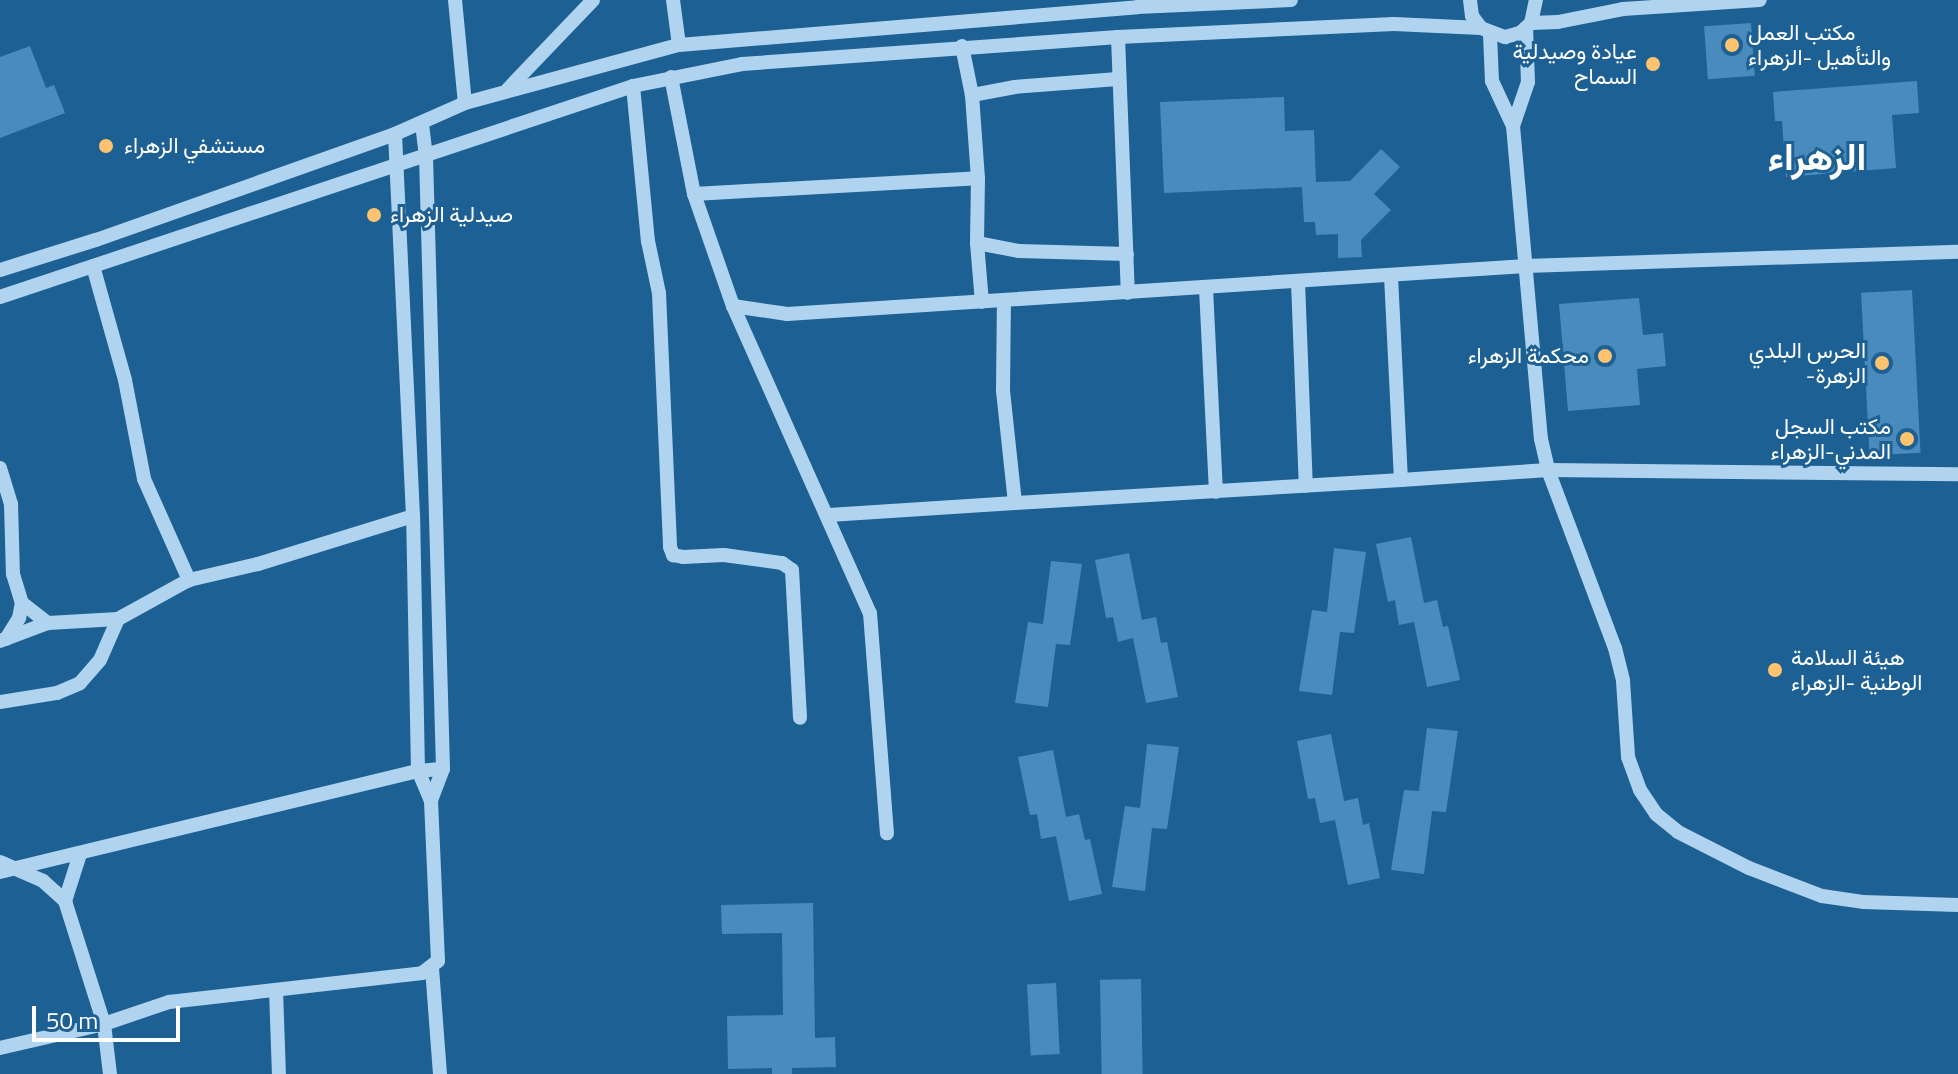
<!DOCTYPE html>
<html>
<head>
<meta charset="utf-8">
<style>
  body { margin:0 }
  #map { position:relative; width:1958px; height:1074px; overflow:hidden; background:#1d6094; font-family:"Titillium Web",Vazirmatn,sans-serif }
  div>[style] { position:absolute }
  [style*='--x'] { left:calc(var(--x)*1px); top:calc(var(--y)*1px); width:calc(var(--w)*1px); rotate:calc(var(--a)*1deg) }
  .building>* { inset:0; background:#4a8bbd; transform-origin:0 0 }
  .minor>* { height:14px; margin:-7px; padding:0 7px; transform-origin:7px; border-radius:7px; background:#b0d4ef }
  .dots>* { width:22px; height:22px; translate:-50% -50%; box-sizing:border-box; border:4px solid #1d6094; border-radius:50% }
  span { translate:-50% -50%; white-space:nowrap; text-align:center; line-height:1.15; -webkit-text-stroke:6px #1d6094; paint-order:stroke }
  .poi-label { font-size:22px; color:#fff }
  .left { translate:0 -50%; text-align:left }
  .right { translate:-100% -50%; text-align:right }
  .town-label { font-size:38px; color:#fff; font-weight:700 }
  .scale { position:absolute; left:32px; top:1006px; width:148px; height:36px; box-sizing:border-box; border:4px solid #fff; border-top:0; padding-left:10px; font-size:24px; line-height:28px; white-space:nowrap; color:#fff; -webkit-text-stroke:6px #1d6094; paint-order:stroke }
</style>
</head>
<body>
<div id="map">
  <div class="building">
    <i style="left:1751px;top:23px;width:53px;height:47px;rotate:86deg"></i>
    <i style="clip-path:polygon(30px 46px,46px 88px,54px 85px,65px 113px,0 138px,0 57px)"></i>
    <i style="clip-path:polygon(1917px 81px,1919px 113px,1892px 115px,1896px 168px,1786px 177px,1782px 121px,1775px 121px,1773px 92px)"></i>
    <i style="clip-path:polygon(1284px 97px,1285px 131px,1314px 130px,1316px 182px,1350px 181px,1381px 149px,1400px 167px,1374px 194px,1391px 210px,1361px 240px,1362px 257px,1338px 258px,1338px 234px,1316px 235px,1315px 222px,1304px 222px,1302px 187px,1164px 193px,1160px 102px)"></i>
    <i style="left:1912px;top:290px;width:163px;height:51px;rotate:87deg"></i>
    <i style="clip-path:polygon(1639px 298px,1643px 335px,1663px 333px,1666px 366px,1637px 369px,1640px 405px,1568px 411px,1559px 304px)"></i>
    <i style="clip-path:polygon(1411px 537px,1424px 603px,1437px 600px,1443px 627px,1448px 626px,1460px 680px,1427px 687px,1414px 622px,1399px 625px,1395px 600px,1388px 602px,1376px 544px)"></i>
    <i style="clip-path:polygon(1334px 548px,1366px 552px,1354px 633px,1340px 632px,1332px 695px,1299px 691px,1312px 610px,1327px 612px)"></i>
    <i style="clip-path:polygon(1129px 553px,1142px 620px,1156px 617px,1161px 643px,1167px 642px,1178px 697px,1146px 703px,1133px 638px,1118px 642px,1113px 617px,1106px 618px,1095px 560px)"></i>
    <i style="clip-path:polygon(1051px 561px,1082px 564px,1070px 645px,1056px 644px,1048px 707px,1015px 703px,1028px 622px,1043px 624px)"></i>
    <i style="clip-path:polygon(1427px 728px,1458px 731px,1446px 812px,1432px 811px,1424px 874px,1391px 870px,1404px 790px,1419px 791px)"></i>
    <i style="clip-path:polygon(1331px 734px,1344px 801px,1358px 798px,1363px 825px,1369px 823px,1380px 878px,1348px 885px,1335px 820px,1320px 823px,1315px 798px,1308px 799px,1297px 741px)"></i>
    <i style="clip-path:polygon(1147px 744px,1179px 747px,1167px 829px,1152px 828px,1145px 891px,1112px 887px,1125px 806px,1140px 808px)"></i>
    <i style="clip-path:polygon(1053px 750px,1066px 817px,1079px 814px,1085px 840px,1090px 839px,1102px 894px,1069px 901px,1056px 836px,1041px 839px,1037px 814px,1030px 815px,1018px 757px)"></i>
    <i style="clip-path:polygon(813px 903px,815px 1038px,835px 1037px,836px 1067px,792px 1068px,792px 1074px,772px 1074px,772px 1068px,728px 1069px,727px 1016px,783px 1015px,782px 933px,722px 934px,721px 905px)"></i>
    <i style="left:1141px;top:979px;width:95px;height:41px;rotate:89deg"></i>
    <i style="left:1056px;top:983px;width:71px;height:29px;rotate:87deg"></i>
  </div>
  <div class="minor">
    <i style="--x:455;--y:0;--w:103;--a:84.5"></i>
    <i style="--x:673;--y:0;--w:45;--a:82.4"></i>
    <i style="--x:1470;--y:0;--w:16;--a:83"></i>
    <i style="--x:1472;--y:16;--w:15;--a:53"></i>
    <i style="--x:1481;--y:28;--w:26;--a:21"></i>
    <i style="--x:1505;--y:37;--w:16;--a:-15"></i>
    <i style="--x:1520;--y:33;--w:15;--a:-42"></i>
    <i style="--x:1531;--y:23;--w:24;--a:-78"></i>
    <i style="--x:1531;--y:23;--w:27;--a:-2"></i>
    <i style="--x:1558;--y:22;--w:66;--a:-11.3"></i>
    <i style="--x:1623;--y:9;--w:137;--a:-3.8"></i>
    <i style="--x:1490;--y:34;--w:47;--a:87.6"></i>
    <i style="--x:1492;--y:81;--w:50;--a:65"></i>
    <i style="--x:1513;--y:126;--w:314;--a:84.9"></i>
    <i style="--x:1541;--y:439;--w:32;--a:77"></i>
    <i style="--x:1548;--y:470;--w:190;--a:69.4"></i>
    <i style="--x:1615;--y:648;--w:34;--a:76"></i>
    <i style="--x:1623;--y:681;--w:76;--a:86.2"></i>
    <i style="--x:1628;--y:757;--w:35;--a:70"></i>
    <i style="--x:1640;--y:790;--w:29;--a:56"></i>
    <i style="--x:1656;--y:814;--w:28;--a:39"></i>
    <i style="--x:1678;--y:832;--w:80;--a:26.9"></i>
    <i style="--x:1749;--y:868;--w:78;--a:21"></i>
    <i style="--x:1822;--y:896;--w:41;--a:8.3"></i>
    <i style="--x:1863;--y:902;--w:95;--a:1.8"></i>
    <i style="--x:1118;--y:37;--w:256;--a:87.8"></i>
    <i style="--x:962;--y:46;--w:50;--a:78.5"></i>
    <i style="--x:671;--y:77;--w:119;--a:78.9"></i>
    <i style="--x:694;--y:194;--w:119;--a:70.8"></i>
    <i style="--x:733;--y:306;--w:336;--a:66"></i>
    <i style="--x:870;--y:613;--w:221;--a:85.6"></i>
    <i style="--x:1118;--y:79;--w:103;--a:175.6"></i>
    <i style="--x:1015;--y:87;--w:44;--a:169.5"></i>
    <i style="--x:972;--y:95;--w:83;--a:85.9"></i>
    <i style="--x:978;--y:178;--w:65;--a:90.9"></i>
    <i style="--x:977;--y:243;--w:43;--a:10.8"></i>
    <i style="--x:1019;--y:251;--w:108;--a:1.6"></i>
    <i style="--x:633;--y:86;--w:156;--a:84.5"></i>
    <i style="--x:648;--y:241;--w:53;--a:78.1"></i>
    <i style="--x:659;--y:293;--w:254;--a:87.5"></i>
    <i style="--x:670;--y:547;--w:9;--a:69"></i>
    <i style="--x:673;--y:555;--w:10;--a:11"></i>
    <i style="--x:683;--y:557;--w:41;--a:-2.8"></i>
    <i style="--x:724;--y:555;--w:59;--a:7.9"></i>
    <i style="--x:782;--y:563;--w:12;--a:35"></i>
    <i style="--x:792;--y:570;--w:148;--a:86.9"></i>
    <i style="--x:508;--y:89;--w:123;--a:-46.3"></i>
    <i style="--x:422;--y:124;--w:32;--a:83"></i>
    <i style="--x:426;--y:156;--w:613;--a:88.41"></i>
    <i style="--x:443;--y:769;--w:34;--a:111"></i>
    <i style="--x:1513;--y:126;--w:46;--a:-71.2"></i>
    <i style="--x:1528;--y:82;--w:54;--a:-92.1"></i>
    <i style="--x:694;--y:194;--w:284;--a:-3.2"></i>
    <i style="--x:977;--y:243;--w:59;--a:85.2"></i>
    <i style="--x:93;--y:266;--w:118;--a:74.3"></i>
    <i style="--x:125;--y:380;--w:101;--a:79.1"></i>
    <i style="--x:144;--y:479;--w:111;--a:66"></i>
    <i style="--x:0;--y:270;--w:101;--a:-17.4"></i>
    <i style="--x:96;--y:240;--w:317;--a:-19.5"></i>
    <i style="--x:395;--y:134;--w:77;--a:-23.9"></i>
    <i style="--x:465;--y:103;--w:222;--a:-15.2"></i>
    <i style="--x:679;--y:45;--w:460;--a:-4.7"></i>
    <i style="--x:1137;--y:7;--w:154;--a:-2.6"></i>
    <i style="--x:1391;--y:276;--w:204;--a:87.2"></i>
    <i style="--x:1401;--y:480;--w:147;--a:-3.9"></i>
    <i style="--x:1548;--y:470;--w:410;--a:0.6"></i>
    <i style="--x:1298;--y:282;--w:204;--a:87.8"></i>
    <i style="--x:1206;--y:288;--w:204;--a:87.2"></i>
    <i style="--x:0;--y:297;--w:667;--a:-18.43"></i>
    <i style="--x:633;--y:86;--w:111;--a:-11.4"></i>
    <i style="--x:742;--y:64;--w:377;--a:-4.1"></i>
    <i style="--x:1118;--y:37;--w:276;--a:-2.7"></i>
    <i style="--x:1394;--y:24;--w:87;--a:2.6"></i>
    <i style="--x:733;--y:306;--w:55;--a:8.4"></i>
    <i style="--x:787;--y:314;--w:741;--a:-3.72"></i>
    <i style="--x:1526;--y:266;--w:432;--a:-1.9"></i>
    <i style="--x:0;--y:468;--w:38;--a:73"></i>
    <i style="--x:11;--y:504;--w:70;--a:88.4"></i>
    <i style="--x:13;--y:574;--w:30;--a:73"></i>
    <i style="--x:22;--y:603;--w:33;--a:38"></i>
    <i style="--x:1015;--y:503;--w:387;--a:-3.4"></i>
    <i style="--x:829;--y:515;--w:186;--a:-3.7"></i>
    <i style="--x:1015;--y:503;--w:114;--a:-96.1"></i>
    <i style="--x:1003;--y:390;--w:89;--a:-89.4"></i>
    <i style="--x:6;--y:639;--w:25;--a:-58"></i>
    <i style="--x:19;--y:618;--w:15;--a:-79"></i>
    <i style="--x:0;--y:641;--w:51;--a:-20.6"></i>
    <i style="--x:48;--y:623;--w:70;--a:-3.3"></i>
    <i style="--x:0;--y:702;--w:58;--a:-9"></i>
    <i style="--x:57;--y:693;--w:25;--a:-23"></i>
    <i style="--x:80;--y:683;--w:30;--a:-49"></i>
    <i style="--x:100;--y:660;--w:45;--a:-66.3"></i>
    <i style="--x:118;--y:619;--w:81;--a:-28.8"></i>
    <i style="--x:189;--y:580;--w:71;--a:-13.1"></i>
    <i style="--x:258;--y:564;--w:162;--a:-17.2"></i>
    <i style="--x:0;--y:862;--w:47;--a:23.8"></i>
    <i style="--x:43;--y:881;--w:30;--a:42"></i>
    <i style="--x:65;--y:901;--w:129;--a:72.4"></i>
    <i style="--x:104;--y:1024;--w:50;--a:83.2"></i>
    <i style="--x:0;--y:872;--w:430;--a:-13.6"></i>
    <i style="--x:418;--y:771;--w:25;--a:-5"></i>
    <i style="--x:65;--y:901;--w:49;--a:-72.3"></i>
    <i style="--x:432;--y:968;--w:106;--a:85.7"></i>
    <i style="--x:276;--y:990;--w:84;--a:88"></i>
    <i style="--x:0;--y:1048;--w:107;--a:-13"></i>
    <i style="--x:104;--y:1024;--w:69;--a:-18.7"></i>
    <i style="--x:169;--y:1002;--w:255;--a:-6.5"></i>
    <i style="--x:422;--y:973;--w:20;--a:-37"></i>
    <i style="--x:438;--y:961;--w:160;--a:-92.5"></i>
    <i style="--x:431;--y:801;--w:33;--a:-113"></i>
    <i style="--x:418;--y:771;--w:255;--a:-91.1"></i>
    <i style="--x:413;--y:516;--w:382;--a:-92.7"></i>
  </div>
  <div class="dots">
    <i style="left:1732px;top:45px;background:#fec36f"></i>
    <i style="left:1653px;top:64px;background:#fec36f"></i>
    <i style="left:106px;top:146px;background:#fec36f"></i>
    <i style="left:374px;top:215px;background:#fec36f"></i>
    <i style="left:1605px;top:356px;background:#fec36f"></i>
    <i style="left:1882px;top:363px;background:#fec36f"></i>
    <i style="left:1907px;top:439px;background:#fec36f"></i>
    <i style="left:1775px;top:670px;background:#fec36f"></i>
  </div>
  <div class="poi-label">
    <span class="left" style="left:1748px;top:45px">مكتب العمل<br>والتأهيل -الزهراء</span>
    <span class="right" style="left:1637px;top:64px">عيادة وصيدلية<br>السماح</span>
    <span class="left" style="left:124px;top:146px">مستشفي الزهراء</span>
    <span class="left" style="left:390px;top:215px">صيدلية الزهراء</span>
    <span class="right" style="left:1866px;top:363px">الحرس البلدي<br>-الزهرة</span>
    <span class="right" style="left:1589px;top:356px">محكمة الزهراء</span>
    <span class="right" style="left:1891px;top:439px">مكتب السجل<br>المدني-الزهراء</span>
    <span class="left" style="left:1791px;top:670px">هيئة السلامة<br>الوطنية -الزهراء</span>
  </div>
  <div class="town-label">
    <span style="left:1817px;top:157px">الزهراء</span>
  </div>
  <div class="scale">50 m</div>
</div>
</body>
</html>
